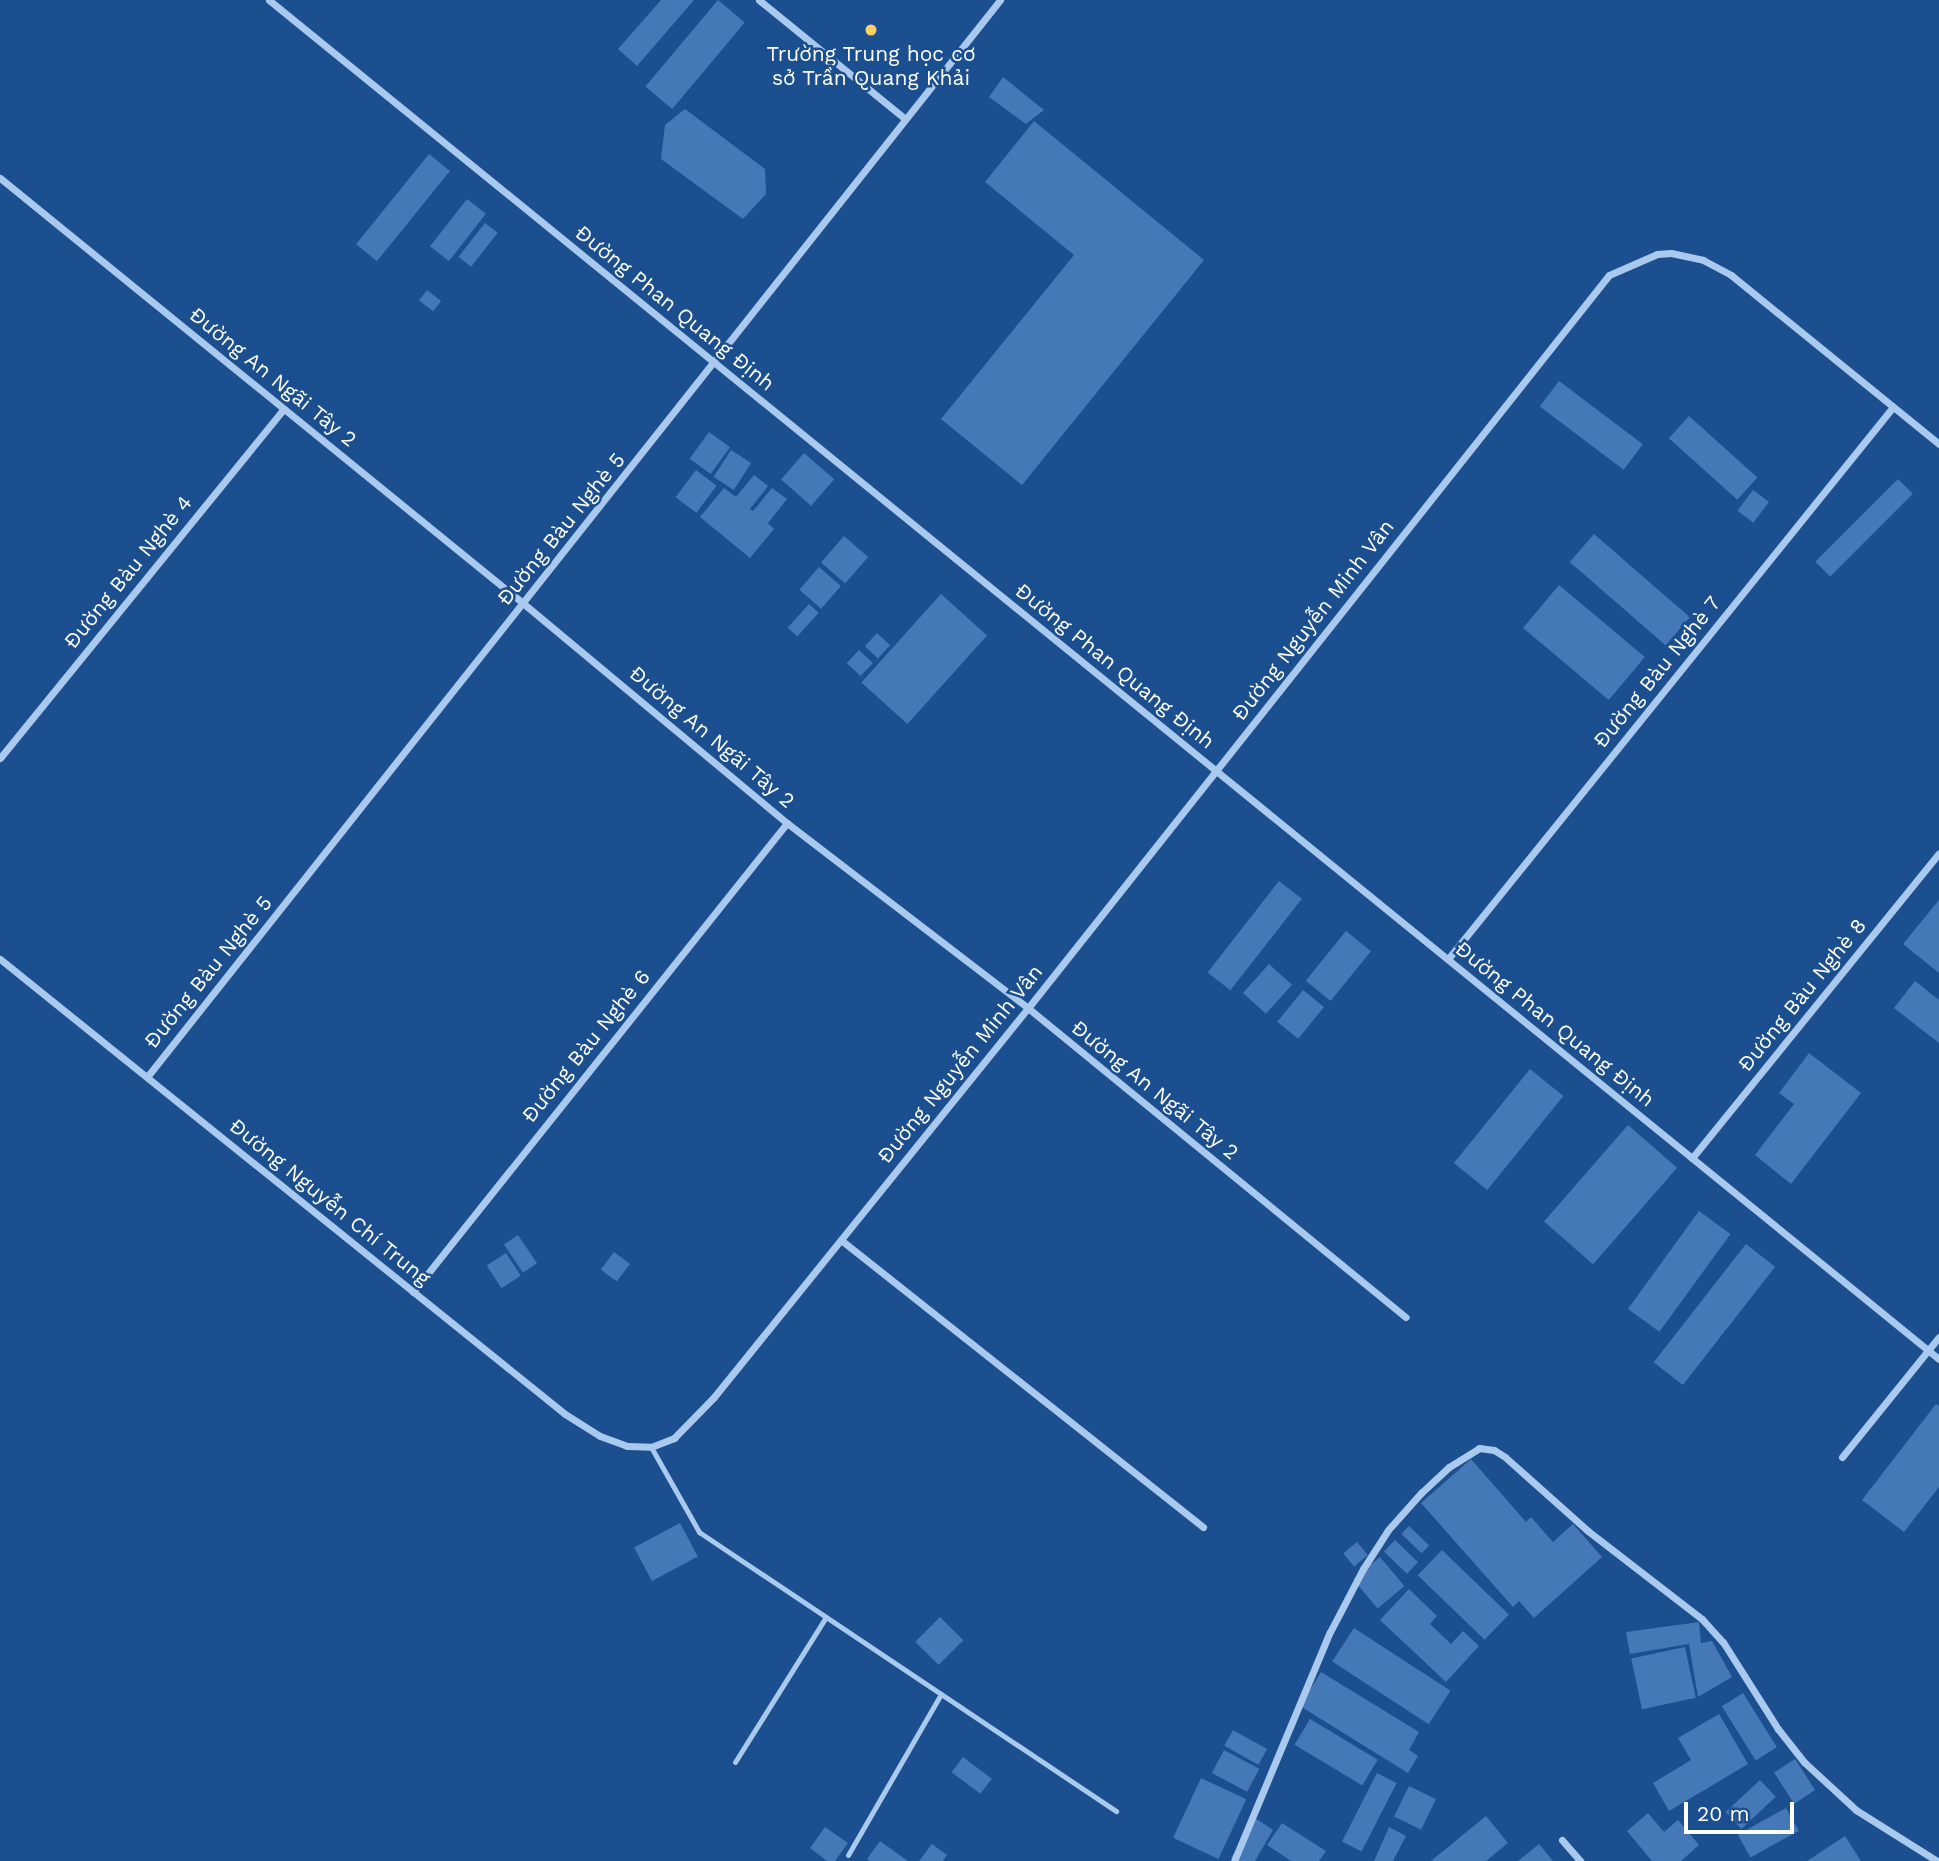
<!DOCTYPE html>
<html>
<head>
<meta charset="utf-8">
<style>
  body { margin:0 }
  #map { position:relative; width:1939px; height:1861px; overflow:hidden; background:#1b4f8f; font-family:"Work Sans",sans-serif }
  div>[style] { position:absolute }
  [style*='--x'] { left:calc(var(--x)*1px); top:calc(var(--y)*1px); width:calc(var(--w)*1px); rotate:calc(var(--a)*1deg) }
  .building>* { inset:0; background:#4478b7; transform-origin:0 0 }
  .service>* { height:5px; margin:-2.5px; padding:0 2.5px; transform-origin:2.5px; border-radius:2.5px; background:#a9c9ee }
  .minor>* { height:7px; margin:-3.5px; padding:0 3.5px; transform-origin:3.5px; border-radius:3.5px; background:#a9c9ee }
  .dots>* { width:19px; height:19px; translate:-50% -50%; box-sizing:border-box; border:4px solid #1b4f8f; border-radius:50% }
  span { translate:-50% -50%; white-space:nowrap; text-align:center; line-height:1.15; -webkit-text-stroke:5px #1b4f8f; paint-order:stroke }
  .poi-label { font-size:21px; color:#fff }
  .street-label { font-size:21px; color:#fff }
  .scale { position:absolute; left:1684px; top:1802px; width:110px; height:32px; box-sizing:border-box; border:4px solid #fff; border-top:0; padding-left:9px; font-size:21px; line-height:24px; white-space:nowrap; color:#fff; -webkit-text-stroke:5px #1b4f8f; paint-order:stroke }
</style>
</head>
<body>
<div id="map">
  <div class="building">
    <i style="clip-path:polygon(661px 0,694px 0,637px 66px,618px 49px)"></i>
    <i style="left:718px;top:0;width:35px;height:113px;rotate:40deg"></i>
    <i style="clip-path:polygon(1003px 77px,1044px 110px,1026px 124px,989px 97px)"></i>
    <i style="clip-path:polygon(685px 109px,765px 169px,766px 194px,743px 219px,661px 159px,665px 125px)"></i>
    <i style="clip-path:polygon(1034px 121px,1204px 260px,1022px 485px,941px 419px,1074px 255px,985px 182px)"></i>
    <i style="left:429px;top:154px;width:27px;height:116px;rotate:39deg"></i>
    <i style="left:467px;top:199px;width:24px;height:60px;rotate:38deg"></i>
    <i style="left:485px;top:223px;width:16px;height:43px;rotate:38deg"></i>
    <i style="left:427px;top:290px;width:18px;height:13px;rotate:38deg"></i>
    <i style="left:1559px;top:381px;width:105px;height:32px;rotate:37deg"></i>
    <i style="left:1689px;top:416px;width:92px;height:30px;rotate:42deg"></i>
    <i style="left:709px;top:432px;width:26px;height:33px;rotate:36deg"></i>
    <i style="left:731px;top:450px;width:24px;height:32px;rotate:33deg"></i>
    <i style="left:804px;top:453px;width:40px;height:35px;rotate:41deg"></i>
    <i style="left:696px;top:470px;width:26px;height:34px;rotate:37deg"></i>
    <i style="clip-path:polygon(754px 475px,768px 486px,750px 509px,753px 511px,772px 488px,787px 499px,768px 523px,774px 529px,750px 558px,700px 517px,724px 488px,736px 497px)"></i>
    <i style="left:1898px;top:479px;width:21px;height:117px;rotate:45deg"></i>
    <i style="left:1753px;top:490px;width:20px;height:26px;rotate:37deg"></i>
    <i style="left:1594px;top:534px;width:127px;height:37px;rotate:41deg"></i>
    <i style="left:844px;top:536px;width:32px;height:35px;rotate:41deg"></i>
    <i style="left:819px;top:567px;width:29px;height:30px;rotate:41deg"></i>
    <i style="left:1559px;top:585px;width:112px;height:56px;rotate:40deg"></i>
    <i style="left:941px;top:594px;width:62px;height:119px;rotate:42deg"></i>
    <i style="left:809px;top:604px;width:13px;height:32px;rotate:42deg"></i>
    <i style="left:877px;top:633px;width:18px;height:18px;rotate:43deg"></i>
    <i style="left:859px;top:650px;width:19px;height:18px;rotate:43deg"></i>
    <i style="left:1279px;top:881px;width:29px;height:116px;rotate:38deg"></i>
    <i style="clip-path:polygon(1939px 900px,1939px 973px,1903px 944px)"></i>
    <i style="left:1346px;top:931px;width:32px;height:64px;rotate:39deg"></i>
    <i style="left:1269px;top:964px;width:31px;height:39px;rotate:42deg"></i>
    <i style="clip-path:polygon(1915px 981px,1939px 1000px,1939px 1043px,1894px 1008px)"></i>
    <i style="left:1303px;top:990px;width:27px;height:41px;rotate:39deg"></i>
    <i style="clip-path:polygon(1809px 1053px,1861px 1093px,1791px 1184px,1755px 1155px,1794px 1104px,1779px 1093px)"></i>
    <i style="left:1530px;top:1069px;width:43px;height:121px;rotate:39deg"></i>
    <i style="left:1628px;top:1125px;width:65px;height:128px;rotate:41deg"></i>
    <i style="left:1699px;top:1211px;width:39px;height:121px;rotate:36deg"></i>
    <i style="left:518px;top:1235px;width:34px;height:17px;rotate:56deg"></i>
    <i style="left:1746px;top:1244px;width:37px;height:150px;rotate:38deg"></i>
    <i style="left:614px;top:1252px;width:20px;height:22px;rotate:37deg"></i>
    <i style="left:506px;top:1253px;width:27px;height:23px;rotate:57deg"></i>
    <i style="clip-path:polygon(1936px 1404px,1939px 1406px,1939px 1487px,1904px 1532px,1862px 1500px)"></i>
    <i style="clip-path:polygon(1471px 1459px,1526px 1522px,1531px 1517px,1553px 1542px,1573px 1524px,1602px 1557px,1534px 1618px,1519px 1601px,1513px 1607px,1421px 1503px)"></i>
    <i style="left:680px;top:1523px;width:38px;height:52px;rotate:62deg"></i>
    <i style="left:1409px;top:1526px;width:28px;height:11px;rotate:44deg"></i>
    <i style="left:1395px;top:1540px;width:32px;height:16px;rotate:44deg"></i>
    <i style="left:1357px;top:1542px;width:17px;height:18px;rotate:50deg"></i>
    <i style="left:1442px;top:1550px;width:93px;height:35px;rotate:44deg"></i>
    <i style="left:1380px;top:1557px;width:38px;height:35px;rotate:50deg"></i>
    <i style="clip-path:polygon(1409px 1589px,1437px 1616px,1430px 1624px,1451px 1644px,1463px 1631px,1479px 1646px,1446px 1682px,1380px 1620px)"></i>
    <i style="left:940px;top:1617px;width:33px;height:35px;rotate:45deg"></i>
    <i style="clip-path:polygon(1699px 1622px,1701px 1643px,1712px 1641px,1732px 1677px,1698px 1697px,1689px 1644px,1630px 1654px,1626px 1632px)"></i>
    <i style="left:1354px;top:1628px;width:115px;height:40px;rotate:33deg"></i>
    <i style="left:1685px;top:1647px;width:52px;height:55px;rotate:78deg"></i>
    <i style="clip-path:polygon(1321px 1672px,1419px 1732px,1409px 1750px,1418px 1756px,1408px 1773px,1300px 1706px)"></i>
    <i style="left:1743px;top:1693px;width:64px;height:25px;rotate:58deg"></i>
    <i style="clip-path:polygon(1719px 1714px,1748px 1764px,1669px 1811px,1653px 1783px,1691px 1760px,1678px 1738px)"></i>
    <i style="left:1310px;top:1719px;width:79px;height:30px;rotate:31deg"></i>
    <i style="left:1233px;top:1730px;width:39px;height:18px;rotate:29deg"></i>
    <i style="left:1224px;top:1750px;width:40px;height:26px;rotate:28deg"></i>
    <i style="left:963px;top:1757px;width:36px;height:19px;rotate:37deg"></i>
    <i style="left:1795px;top:1759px;width:37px;height:25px;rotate:57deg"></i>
    <i style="left:1377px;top:1773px;width:22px;height:77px;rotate:27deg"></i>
    <i style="left:1201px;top:1778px;width:50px;height:66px;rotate:25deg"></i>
    <i style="left:1760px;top:1780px;width:23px;height:47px;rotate:47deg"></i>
    <i style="left:1409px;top:1786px;width:30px;height:34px;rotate:26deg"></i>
    <i style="left:1786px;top:1808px;width:26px;height:55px;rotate:61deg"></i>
    <i style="clip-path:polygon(1648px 1813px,1664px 1832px,1678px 1820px,1699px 1845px,1681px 1861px,1652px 1861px,1627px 1831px)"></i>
    <i style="clip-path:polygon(1486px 1816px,1508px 1843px,1486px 1861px,1431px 1861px)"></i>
    <i style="clip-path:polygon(1255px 1818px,1273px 1830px,1255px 1861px,1236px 1861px,1231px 1858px)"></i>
    <i style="clip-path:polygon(1282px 1823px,1326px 1851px,1319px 1861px,1291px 1861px,1267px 1845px)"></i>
    <i style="clip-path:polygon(825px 1827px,848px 1843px,835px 1861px,827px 1861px,810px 1848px)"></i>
    <i style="clip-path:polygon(1389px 1827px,1406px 1836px,1393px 1861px,1374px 1861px)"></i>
    <i style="clip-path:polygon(1845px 1836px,1861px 1861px,1807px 1861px)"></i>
    <i style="clip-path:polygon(880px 1841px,908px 1861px,870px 1861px,867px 1859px)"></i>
    <i style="clip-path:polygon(932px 1844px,947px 1855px,943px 1861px,919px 1861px)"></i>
    <i style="clip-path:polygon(1539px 1844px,1553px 1861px,1518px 1861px)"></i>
  </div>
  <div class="service">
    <i style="--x:651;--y:1447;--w:98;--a:60.5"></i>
    <i style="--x:699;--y:1532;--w:502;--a:33.79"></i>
    <i style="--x:735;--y:1762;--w:171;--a:-57.9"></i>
    <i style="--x:848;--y:1855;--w:186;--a:-60"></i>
  </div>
  <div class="minor">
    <i style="--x:269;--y:0;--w:2153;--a:39.14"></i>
    <i style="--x:759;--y:0;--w:187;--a:39.1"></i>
    <i style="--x:0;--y:178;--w:675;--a:39.11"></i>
    <i style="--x:524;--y:604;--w:342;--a:39.8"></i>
    <i style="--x:787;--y:823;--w:304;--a:37.5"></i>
    <i style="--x:1028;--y:1008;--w:488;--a:39.3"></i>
    <i style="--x:0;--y:758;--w:450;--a:-50.9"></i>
    <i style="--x:0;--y:959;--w:725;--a:38.84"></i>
    <i style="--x:565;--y:1414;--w:41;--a:32.2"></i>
    <i style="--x:600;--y:1436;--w:29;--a:20"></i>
    <i style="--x:627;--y:1446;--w:24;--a:2"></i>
    <i style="--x:651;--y:1447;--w:25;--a:-21"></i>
    <i style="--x:674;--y:1438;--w:57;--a:-45.7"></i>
    <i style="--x:714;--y:1397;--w:500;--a:-51.1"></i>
    <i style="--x:1028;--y:1008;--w:935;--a:-51.6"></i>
    <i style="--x:1609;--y:275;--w:52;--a:-23.6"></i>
    <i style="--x:1657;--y:254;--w:14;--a:-4"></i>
    <i style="--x:1671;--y:253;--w:33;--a:12"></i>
    <i style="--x:1703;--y:260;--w:32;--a:28"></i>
    <i style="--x:1731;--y:275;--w:268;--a:39.1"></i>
    <i style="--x:1448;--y:959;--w:709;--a:-51.13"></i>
    <i style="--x:147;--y:1077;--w:1374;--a:-51.62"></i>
    <i style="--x:1692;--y:1158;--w:392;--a:-51"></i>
    <i style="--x:841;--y:1240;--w:462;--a:38.4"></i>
    <i style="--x:413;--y:1292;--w:600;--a:-51.43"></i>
    <i style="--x:1842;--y:1457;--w:154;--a:-51.1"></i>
    <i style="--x:1562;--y:1840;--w:28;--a:49"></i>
    <i style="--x:1234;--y:1861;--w:248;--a:-67.3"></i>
    <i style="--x:1330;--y:1632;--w:71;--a:-62.4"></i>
    <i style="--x:1363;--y:1569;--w:46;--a:-57.3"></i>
    <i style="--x:1388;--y:1530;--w:50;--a:-48.3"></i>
    <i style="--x:1421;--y:1493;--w:38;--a:-43"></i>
    <i style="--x:1449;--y:1467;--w:36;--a:-32"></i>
    <i style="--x:1479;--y:1448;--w:15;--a:8"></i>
    <i style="--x:1494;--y:1450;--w:13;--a:32"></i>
    <i style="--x:1505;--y:1457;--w:111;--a:41.7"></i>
    <i style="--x:1588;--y:1531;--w:144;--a:37.7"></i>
    <i style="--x:1702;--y:1619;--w:31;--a:48"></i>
    <i style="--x:1723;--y:1642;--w:103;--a:57.7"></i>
    <i style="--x:1778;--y:1729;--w:42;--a:51.8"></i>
    <i style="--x:1804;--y:1762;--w:71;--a:42.7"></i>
    <i style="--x:1856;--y:1810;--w:96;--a:32.2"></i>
  </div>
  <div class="dots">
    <i style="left:871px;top:30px;background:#ffd166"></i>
  </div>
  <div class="poi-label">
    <span style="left:871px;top:66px">Trường Trung học cơ<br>sở Trần Quang Khải</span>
  </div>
  <div class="street-label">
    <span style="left:675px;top:308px;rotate:39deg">Đường Phan Quang Định</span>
    <span style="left:273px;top:377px;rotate:39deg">Đường An Ngãi Tây 2</span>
    <span style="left:561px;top:529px;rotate:-51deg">Đường Bàu Nghè 5</span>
    <span style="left:128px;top:572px;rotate:-51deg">Đường Bàu Nghè 4</span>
    <span style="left:1313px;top:620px;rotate:-52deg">Đường Nguyễn Minh Vân</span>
    <span style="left:1115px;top:666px;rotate:39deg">Đường Phan Quang Định</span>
    <span style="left:1657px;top:672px;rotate:-51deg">Đường Bàu Nghè 7</span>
    <span style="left:712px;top:737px;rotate:40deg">Đường An Ngãi Tây 2</span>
    <span style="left:208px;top:972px;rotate:-51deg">Đường Bàu Nghè 5</span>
    <span style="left:1802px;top:995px;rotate:-51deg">Đường Bàu Nghè 8</span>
    <span style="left:1555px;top:1024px;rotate:39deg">Đường Phan Quang Định</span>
    <span style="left:586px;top:1046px;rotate:-51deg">Đường Bàu Nghè 6</span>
    <span style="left:960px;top:1064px;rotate:-51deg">Đường Nguyễn Minh Vân</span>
    <span style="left:1155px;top:1090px;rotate:39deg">Đường An Ngãi Tây 2</span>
    <span style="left:330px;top:1202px;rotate:39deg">Đường Nguyễn Chí Trung</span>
  </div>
  <div class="scale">20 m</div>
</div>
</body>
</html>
